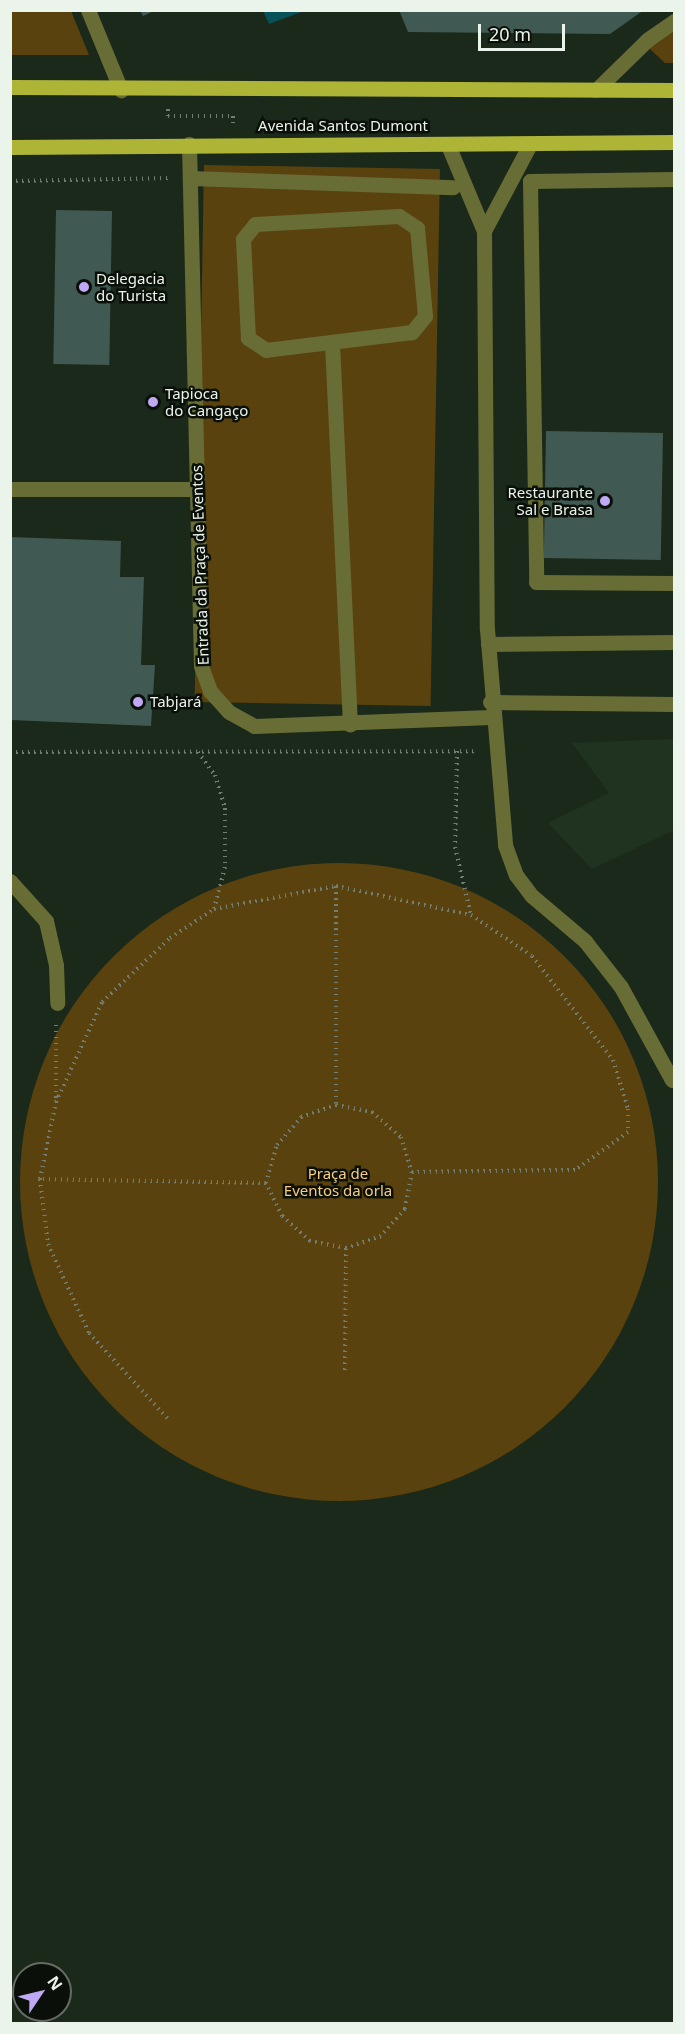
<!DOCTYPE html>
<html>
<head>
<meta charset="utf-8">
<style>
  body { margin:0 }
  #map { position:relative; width:685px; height:2034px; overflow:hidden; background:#1b291a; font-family:"Noto Sans",sans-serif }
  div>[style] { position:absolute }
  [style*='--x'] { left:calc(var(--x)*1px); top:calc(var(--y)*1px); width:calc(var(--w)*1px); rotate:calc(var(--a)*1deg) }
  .built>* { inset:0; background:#203320 }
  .green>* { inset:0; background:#5a420e; transform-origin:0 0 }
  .round { border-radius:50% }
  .water>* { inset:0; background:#075259 }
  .building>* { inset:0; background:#405952; transform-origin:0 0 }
  .path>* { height:4px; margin-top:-2px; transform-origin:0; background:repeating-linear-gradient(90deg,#727e71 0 1.5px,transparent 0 6px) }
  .lane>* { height:15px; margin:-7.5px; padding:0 7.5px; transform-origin:7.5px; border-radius:7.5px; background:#686d36 }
  .street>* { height:15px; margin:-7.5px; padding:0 7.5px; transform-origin:7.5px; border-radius:7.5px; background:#686d36 }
  .primary>* { height:15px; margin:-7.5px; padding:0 7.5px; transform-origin:7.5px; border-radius:7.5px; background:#adb436 }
  .dots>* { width:16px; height:16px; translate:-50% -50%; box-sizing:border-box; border:3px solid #0a1009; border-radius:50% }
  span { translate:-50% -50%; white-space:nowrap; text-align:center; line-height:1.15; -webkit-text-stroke:5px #0a1009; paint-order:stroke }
  .street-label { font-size:15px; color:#eaf4ea }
  .poi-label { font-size:15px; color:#eaf4ea }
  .left { translate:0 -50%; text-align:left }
  .right { translate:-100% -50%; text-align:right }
  .park-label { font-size:15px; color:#f9cd7b }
  .frame { position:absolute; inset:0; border:12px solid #eaf4ea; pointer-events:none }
  .north { position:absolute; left:12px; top:1962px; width:60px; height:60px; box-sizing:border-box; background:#0a1009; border:2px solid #646b63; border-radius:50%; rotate:55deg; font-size:16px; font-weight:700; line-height:24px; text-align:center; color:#eaf4ea }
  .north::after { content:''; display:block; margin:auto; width:21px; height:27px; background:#bfa8f4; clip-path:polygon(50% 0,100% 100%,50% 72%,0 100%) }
  .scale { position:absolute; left:478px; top:24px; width:87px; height:27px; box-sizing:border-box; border:3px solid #eaf4ea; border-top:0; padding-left:8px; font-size:18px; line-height:21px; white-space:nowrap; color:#eaf4ea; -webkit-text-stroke:4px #0a1009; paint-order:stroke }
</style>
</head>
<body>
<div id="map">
  <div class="built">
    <i style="clip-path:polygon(674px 739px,674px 830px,592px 869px,548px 823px,609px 793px,572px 743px)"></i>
  </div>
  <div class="green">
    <i style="clip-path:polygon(71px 11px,89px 55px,11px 55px,11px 11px)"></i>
    <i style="clip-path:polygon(674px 27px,674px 63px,665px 63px,650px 49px,652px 37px)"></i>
    <i style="left:204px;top:165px;width:236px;height:537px;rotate:1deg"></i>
    <i class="round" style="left:20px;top:863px;width:638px;height:638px"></i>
  </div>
  <div class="water">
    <i style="clip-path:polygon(263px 11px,304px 11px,269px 24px)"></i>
  </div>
  <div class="building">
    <i style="clip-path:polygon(140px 10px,156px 10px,143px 16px)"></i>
    <i style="clip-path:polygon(399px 10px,644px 10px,610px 34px,408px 32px)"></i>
    <i style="left:56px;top:210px;width:56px;height:154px;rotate:1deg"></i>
    <i style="left:663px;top:433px;width:127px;height:117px;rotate:91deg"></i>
    <i style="clip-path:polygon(10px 537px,121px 541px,120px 577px,144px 577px,141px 665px,155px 665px,151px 726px,10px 720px)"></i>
  </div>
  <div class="path">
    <i style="--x:168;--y:109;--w:7;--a:90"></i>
    <i style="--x:168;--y:116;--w:65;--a:0"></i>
    <i style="--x:233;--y:116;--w:7;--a:90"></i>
    <i style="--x:10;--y:181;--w:158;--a:-1.1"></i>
    <i style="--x:457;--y:751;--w:96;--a:91.2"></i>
    <i style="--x:455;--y:847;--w:70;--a:76.8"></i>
    <i style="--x:10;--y:752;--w:465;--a:-0.1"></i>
    <i style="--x:198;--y:752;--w:29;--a:54"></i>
    <i style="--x:215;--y:775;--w:34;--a:73"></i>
    <i style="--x:225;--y:808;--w:59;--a:90"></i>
    <i style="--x:225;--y:867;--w:43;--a:104.7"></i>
    <i style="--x:336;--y:886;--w:219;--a:90"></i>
    <i style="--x:56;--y:1098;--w:73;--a:-90"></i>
    <i style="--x:336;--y:1105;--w:37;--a:11"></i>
    <i style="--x:372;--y:1112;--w:38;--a:41"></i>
    <i style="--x:401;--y:1137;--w:37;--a:73"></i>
    <i style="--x:412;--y:1172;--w:38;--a:101"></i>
    <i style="--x:405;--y:1209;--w:36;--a:132"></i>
    <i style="--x:381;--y:1236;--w:37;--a:161"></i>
    <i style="--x:346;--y:1248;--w:37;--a:-169"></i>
    <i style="--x:310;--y:1241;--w:38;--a:-138"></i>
    <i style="--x:282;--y:1216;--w:37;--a:-116"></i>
    <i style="--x:266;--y:1183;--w:40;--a:-74"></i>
    <i style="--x:277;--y:1145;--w:37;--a:-49"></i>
    <i style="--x:301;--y:1117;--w:37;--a:-19"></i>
    <i style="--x:40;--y:1179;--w:65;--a:83"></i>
    <i style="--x:48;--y:1244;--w:98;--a:65.3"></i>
    <i style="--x:89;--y:1333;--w:117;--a:47.4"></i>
    <i style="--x:266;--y:1183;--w:226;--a:-179"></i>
    <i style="--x:40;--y:1179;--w:79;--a:-78.3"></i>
    <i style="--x:56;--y:1102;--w:110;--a:-65.3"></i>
    <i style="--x:102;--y:1002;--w:93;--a:-43.3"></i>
    <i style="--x:170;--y:938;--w:53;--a:-33.4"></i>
    <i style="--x:214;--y:909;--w:124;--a:-10.7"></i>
    <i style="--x:336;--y:886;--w:138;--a:12.1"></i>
    <i style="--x:471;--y:915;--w:73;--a:33.9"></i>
    <i style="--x:532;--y:956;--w:132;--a:52.1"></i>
    <i style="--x:613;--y:1060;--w:51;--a:73"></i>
    <i style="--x:628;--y:1109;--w:23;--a:90"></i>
    <i style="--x:628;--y:1132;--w:65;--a:144.4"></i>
    <i style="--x:575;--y:1170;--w:163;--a:179.3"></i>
    <i style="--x:345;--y:1370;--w:122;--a:-89.5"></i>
  </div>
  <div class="lane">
    <i style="--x:189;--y:144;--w:522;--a:88.68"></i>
    <i style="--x:201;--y:666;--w:27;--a:70"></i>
    <i style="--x:210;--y:691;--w:28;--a:48"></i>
    <i style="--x:229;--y:712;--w:29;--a:29"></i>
    <i style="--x:254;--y:726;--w:237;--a:-2.2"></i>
    <i style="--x:448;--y:145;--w:93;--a:67.3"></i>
    <i style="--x:484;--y:231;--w:398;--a:89.6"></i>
    <i style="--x:487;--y:629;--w:217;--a:85.2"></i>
    <i style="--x:505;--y:845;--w:32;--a:70"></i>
    <i style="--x:516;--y:875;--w:26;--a:53"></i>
    <i style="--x:532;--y:896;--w:70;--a:40.3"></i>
    <i style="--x:585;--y:941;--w:58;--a:52"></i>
    <i style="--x:621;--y:987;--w:106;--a:61.3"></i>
    <i style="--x:399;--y:216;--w:22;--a:34"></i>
    <i style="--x:417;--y:228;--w:88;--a:84.8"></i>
    <i style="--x:425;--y:316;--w:21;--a:129"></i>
    <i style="--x:412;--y:332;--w:147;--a:173"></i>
    <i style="--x:266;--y:350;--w:22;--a:-146"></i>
    <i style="--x:248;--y:338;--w:99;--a:-92.9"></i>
    <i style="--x:243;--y:239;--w:19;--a:-51"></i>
    <i style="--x:255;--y:224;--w:144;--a:-3.2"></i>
    <i style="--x:484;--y:231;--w:98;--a:-62.1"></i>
    <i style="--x:332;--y:343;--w:382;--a:87.3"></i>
    <i style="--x:10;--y:489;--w:187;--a:0"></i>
    <i style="--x:488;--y:644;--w:186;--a:-0.6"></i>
    <i style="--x:490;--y:702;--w:184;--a:0.6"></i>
    <i style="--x:10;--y:881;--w:54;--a:48"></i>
    <i style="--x:46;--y:921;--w:45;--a:77.2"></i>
    <i style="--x:56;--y:965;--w:38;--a:88"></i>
  </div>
  <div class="street">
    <i style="--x:88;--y:10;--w:87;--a:67.6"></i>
    <i style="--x:596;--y:90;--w:71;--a:-44.4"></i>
    <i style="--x:647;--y:40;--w:33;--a:-35"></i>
    <i style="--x:190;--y:178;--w:263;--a:2"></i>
    <i style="--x:674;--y:179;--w:144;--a:179.2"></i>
    <i style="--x:530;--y:181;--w:401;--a:89.1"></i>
    <i style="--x:536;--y:582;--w:138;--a:0.4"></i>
  </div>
  <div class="primary">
    <i style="--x:10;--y:87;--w:664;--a:0.26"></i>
    <i style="--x:10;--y:147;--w:664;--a:-0.43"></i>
  </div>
  <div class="dots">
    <i style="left:84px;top:287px;background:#bfa8f4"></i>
    <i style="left:153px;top:402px;background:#bfa8f4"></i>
    <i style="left:605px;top:501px;background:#bfa8f4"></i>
    <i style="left:138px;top:702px;background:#bfa8f4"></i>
  </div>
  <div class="street-label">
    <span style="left:343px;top:126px">Avenida Santos Dumont</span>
    <span style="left:200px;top:565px;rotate:-92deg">Entrada da Praça de Eventos</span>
  </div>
  <div class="poi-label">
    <span class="left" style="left:96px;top:287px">Delegacia<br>do Turista</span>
    <span class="left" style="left:165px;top:402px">Tapioca<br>do Cangaço</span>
    <span class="right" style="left:593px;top:501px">Restaurante<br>Sal e Brasa</span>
    <span class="left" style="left:150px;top:702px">Tabjará</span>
  </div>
  <div class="park-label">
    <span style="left:338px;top:1182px">Praça de<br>Eventos da orla</span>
  </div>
  <div class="frame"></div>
  <div class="north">N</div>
  <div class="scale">20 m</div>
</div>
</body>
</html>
